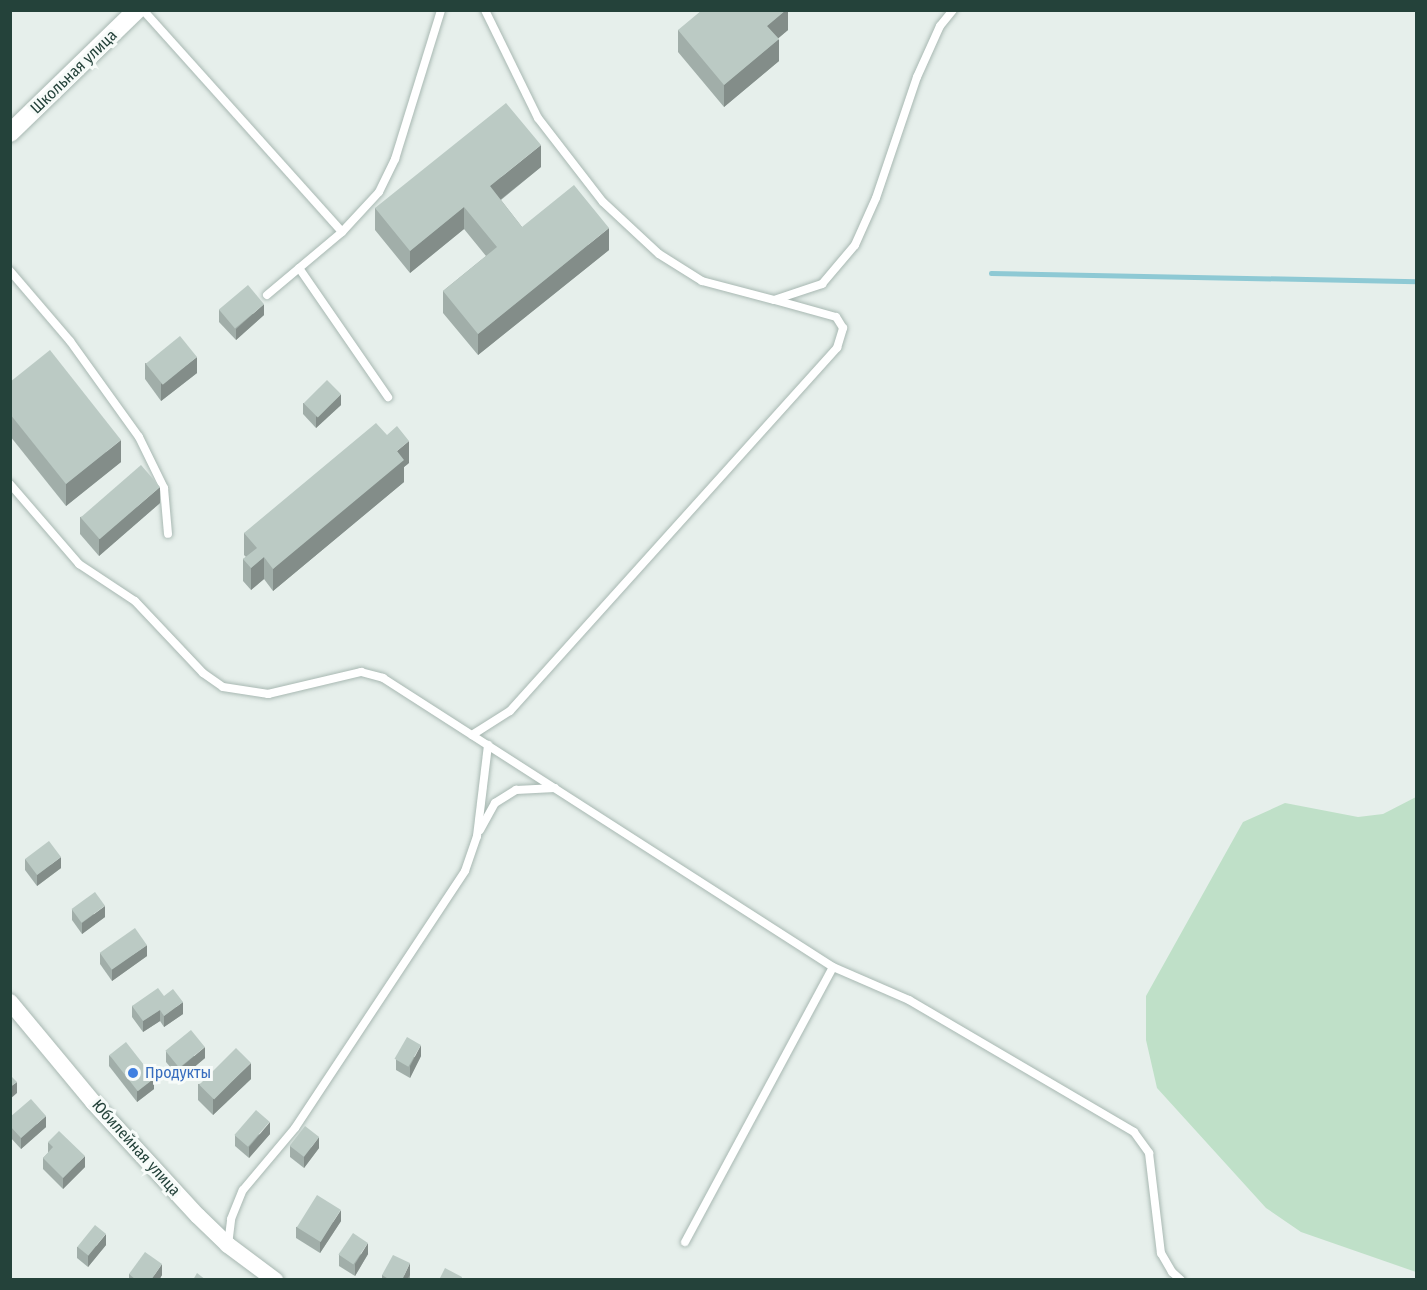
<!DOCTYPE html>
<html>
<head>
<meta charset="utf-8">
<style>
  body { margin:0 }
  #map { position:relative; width:1427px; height:1290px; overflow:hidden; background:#e6efeb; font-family:"Fira Sans Condensed",sans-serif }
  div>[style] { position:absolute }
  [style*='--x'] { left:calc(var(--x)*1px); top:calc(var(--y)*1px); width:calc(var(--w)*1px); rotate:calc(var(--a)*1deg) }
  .green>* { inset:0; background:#bfe0c8 }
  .stream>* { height:4.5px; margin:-2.25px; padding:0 2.25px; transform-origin:2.25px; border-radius:2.25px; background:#8ec9d4 }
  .roads { filter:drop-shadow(0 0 2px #a8b8b2) drop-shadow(0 0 2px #a8b8b2) }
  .service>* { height:8px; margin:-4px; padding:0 4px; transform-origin:4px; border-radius:4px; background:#fff }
  .minor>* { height:16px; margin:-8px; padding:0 8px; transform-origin:8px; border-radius:8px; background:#fff }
  .tertiary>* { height:18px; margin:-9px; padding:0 9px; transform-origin:9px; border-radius:9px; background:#fff }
  .wall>* { inset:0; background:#a1aea9; transform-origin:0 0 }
  .shaded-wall>* { inset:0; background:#838d89 }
  .building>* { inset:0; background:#bbcac4; transform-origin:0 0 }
  .dots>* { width:16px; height:16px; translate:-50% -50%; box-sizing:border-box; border:3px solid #f7fbf9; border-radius:50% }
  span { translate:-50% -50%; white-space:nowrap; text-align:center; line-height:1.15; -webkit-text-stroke:6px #f7fbf9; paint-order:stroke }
  .street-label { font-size:16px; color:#24423a }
  .shop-label { font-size:16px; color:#366cbe }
  .left { translate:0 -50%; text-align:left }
  .frame { position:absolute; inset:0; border:12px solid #24423a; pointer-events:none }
</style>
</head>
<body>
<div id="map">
  <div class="green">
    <i style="clip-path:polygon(1416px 797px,1416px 1272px,1301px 1232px,1266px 1208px,1157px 1088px,1146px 1040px,1146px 996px,1243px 822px,1285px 803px,1358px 817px,1383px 814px)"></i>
  </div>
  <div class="stream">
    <i style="--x:991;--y:273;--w:425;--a:1.1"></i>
  </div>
  <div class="roads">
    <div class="service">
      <i style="--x:143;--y:10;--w:298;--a:48.1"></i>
      <i style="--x:485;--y:10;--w:120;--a:63.9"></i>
      <i style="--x:538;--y:118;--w:106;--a:52.3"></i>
      <i style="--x:603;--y:202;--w:76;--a:42.9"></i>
      <i style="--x:659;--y:254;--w:51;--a:32.1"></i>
      <i style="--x:702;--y:281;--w:74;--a:14.8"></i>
      <i style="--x:774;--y:300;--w:51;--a:-18.4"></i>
      <i style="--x:822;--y:284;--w:51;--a:-49.8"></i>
      <i style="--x:855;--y:245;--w:51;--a:-65.9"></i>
      <i style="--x:876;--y:198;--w:128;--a:-71.3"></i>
      <i style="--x:917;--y:77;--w:56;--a:-65.7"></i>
      <i style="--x:940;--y:26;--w:21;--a:-51"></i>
      <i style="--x:299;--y:268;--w:157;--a:55.4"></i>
      <i style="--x:10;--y:271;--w:92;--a:49.4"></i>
      <i style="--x:70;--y:341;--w:118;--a:54.3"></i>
      <i style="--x:139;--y:437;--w:57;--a:63.9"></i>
      <i style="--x:164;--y:488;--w:46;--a:85"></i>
      <i style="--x:267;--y:295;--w:98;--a:-40"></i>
      <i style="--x:342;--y:232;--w:54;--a:-47.2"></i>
      <i style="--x:379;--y:192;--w:37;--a:-64"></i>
      <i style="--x:395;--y:159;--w:156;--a:-72.8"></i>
      <i style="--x:10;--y:484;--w:106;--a:49.2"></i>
      <i style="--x:79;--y:564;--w:67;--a:33.5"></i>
      <i style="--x:135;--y:601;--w:99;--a:46.6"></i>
      <i style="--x:203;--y:673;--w:24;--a:35"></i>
      <i style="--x:223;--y:687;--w:46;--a:8.8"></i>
      <i style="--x:268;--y:694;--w:96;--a:-13.3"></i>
      <i style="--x:361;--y:672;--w:23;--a:15"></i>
      <i style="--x:383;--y:678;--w:535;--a:32.71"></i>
      <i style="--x:833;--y:967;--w:83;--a:23.5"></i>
      <i style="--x:909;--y:1000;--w:261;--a:30.4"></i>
      <i style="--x:1134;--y:1132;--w:26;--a:54"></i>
      <i style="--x:1149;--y:1153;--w:101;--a:83.2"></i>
      <i style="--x:1161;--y:1253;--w:22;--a:60"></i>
      <i style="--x:1172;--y:1272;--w:12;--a:42"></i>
      <i style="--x:472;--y:735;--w:45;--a:-32.3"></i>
      <i style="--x:510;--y:711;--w:489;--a:-48"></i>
      <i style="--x:837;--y:348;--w:21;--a:-73"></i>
      <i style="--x:843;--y:328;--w:13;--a:-122"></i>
      <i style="--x:836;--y:317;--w:63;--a:-164.4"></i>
      <i style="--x:480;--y:830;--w:31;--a:-61"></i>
      <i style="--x:495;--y:803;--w:25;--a:-32"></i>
      <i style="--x:516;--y:790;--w:39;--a:-3"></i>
      <i style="--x:685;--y:1242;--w:312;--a:-61.7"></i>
      <i style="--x:228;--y:1245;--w:26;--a:-83"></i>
      <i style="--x:231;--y:1219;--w:31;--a:-68"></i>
      <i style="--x:243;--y:1190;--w:81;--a:-50"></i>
      <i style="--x:295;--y:1128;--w:308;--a:-56.5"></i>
      <i style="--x:465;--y:871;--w:37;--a:-71"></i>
      <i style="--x:477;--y:836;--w:92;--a:-83.1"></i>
    </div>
    <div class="minor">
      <i style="--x:10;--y:1002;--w:130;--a:50.3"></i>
      <i style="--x:93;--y:1102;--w:155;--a:47.4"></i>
      <i style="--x:198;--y:1216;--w:42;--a:44"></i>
      <i style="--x:228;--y:1245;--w:59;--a:36.7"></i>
    </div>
    <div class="tertiary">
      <i style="--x:10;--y:133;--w:177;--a:-44.1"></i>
    </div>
  </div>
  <div class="wall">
    <i style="clip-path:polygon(788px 10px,788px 30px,778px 38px,779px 61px,724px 107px,678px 52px,678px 30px)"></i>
    <i style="clip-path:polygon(541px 167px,501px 200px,522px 227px,609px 250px,478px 355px,443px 313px,443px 291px,486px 256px,464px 229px,410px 273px,375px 230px,375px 208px)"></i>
    <i style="clip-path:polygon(219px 310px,264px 315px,236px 340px,219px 322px)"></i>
    <i style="clip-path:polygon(145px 363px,197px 373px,161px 401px,145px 379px)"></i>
    <i style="clip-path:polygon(10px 382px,121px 462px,66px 506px,10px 436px)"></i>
    <i style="clip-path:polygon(303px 403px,341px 405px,316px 428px,303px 414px)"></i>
    <i style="clip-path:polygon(409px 463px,404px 467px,404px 482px,273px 591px,264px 579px,251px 590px,243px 581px,243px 559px,246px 557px,244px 555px,244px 533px)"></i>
    <i style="clip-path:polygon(160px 503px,99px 556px,80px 534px,80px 517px)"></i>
    <i style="clip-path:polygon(25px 859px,61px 868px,37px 886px,25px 870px)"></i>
    <i style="clip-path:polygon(72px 909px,105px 917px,82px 934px,72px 920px)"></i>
    <i style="clip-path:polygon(100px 953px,147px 956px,112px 981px,100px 964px)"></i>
    <i style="clip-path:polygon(164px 996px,183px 1014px,164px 1027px,160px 1021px,143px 1032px,132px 1017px,132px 1006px)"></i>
    <i style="clip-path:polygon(166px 1051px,205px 1058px,180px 1079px,166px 1062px)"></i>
    <i style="clip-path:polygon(109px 1055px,154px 1089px,137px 1102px,109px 1066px)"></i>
    <i style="clip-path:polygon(421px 1056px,410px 1078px,396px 1070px,396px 1059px)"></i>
    <i style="clip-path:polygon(251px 1079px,213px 1115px,198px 1100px,198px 1084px)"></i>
    <i style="clip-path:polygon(10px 1117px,46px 1127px,21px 1149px,10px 1137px)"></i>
    <i style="clip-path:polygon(270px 1134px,249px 1158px,235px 1146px,235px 1135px)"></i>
    <i style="clip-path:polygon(48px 1142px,85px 1167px,63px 1189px,43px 1169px,43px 1158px,48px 1153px)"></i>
    <i style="clip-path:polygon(290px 1146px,319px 1148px,304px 1168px,290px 1157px)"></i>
    <i style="clip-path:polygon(341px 1221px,320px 1253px,296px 1238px,296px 1227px)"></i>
    <i style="clip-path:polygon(106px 1245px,88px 1267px,77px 1258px,77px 1247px)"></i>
    <i style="clip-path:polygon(368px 1254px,355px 1276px,339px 1266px,339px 1255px)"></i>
    <i style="clip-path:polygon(129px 1274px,162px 1275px,159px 1280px,129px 1280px)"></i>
    <i style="left:382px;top:1275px;width:28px;height:5px"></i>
  </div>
  <div class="shaded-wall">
    <i style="clip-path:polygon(786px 10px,788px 10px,788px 30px,767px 48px,767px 26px)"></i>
    <i style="clip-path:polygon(779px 39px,779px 61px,724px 107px,724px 85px)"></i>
    <i style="clip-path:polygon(541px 145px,541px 167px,490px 208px,490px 186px)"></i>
    <i style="clip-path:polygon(464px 207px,464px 229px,410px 273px,410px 251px)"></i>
    <i style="clip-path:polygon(609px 228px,609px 250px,478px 355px,478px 334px)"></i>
    <i style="clip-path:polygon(264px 304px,264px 315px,236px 340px,236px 329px)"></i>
    <i style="clip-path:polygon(197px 357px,197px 373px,161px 401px,161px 384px)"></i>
    <i style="clip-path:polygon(341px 394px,341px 405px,316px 428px,316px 417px)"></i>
    <i style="clip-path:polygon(121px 440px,121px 462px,66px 506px,66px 484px)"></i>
    <i style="clip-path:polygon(409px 441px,409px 463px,404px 467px,404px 482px,273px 591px,273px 569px,397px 451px)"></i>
    <i style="clip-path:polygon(160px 487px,160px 503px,99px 556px,99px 539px)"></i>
    <i style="clip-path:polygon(264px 557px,264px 579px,251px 590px,251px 568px)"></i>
    <i style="clip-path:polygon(61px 857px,61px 868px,37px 886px,37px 875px)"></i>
    <i style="clip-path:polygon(105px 906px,105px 917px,82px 934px,82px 923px)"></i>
    <i style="clip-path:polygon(147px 945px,147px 956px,112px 981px,112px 969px)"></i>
    <i style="clip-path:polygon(183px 1002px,183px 1014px,164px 1027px,164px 1016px)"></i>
    <i style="clip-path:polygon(160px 1010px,160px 1021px,143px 1032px,143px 1021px)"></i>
    <i style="clip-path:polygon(421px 1045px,421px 1056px,410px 1078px,410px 1066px)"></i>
    <i style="clip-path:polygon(205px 1047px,205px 1058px,180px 1079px,180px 1068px)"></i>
    <i style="clip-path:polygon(251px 1063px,251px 1079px,213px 1115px,213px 1099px)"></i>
    <i style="clip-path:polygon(154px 1078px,154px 1089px,137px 1102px,137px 1091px)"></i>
    <i style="clip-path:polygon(17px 1082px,17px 1093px,10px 1099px,10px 1087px)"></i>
    <i style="clip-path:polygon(46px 1116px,46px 1127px,21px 1149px,21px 1138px)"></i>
    <i style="clip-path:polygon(270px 1122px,270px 1134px,249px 1158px,249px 1147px)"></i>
    <i style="clip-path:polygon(319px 1137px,319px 1148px,304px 1168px,304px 1157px)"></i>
    <i style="clip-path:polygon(85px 1156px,85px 1167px,63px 1189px,63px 1178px)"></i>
    <i style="clip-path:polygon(341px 1210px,341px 1221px,320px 1253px,320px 1242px)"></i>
    <i style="clip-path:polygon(106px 1234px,106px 1245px,88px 1267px,88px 1256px)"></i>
    <i style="clip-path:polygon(368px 1243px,368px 1254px,355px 1276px,355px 1264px)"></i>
    <i style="clip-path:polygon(410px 1263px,410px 1275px,407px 1280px,402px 1280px)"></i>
    <i style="clip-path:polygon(162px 1264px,162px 1275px,159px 1280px,151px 1280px)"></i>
  </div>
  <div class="building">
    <i style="clip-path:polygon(702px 10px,786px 10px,767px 26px,779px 39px,724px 85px,678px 30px)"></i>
    <i style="clip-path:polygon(506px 103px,541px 145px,490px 186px,522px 227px,574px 185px,609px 228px,478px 334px,443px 291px,497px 247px,464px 207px,410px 251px,375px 208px)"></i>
    <i style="left:248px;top:285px;width:25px;height:38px;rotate:50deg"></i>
    <i style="left:180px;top:336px;width:27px;height:44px;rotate:51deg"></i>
    <i style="clip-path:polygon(50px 350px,121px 440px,66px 484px,10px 414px,10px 382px)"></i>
    <i style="left:327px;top:380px;width:20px;height:33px;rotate:45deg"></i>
    <i style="clip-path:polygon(376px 423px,387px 435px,397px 426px,409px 441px,397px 451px,404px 460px,273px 569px,264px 557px,251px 568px,243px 559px,257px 548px,244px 533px)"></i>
    <i style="left:141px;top:465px;width:29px;height:80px;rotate:49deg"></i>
    <i style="left:49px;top:841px;width:20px;height:30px;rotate:53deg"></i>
    <i style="left:95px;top:892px;width:17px;height:29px;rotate:54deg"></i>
    <i style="left:135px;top:928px;width:21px;height:43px;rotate:55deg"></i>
    <i style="clip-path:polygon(158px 988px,164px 996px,173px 989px,183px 1002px,164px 1016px,160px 1010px,143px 1021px,132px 1006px)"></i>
    <i style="left:191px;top:1030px;width:22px;height:33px;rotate:51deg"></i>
    <i style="left:407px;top:1037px;width:16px;height:25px;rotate:30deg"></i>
    <i style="left:126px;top:1042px;width:46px;height:21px;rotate:52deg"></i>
    <i style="left:236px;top:1048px;width:21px;height:52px;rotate:45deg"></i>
    <i style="clip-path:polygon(10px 1075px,17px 1082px,10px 1087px)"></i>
    <i style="clip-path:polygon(31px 1099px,46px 1116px,21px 1138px,10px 1126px,10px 1117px)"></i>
    <i style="left:256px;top:1110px;width:18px;height:33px;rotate:41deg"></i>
    <i style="left:305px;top:1126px;width:18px;height:25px;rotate:38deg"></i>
    <i style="clip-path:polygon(59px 1131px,85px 1156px,63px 1178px,43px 1158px,53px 1147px,48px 1142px)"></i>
    <i style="left:317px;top:1195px;width:28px;height:38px;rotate:32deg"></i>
    <i style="left:95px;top:1225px;width:14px;height:28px;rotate:39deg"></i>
    <i style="left:353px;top:1233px;width:18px;height:26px;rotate:34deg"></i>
    <i style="clip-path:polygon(145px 1252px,162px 1264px,151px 1280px,136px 1280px,129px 1274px)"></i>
    <i style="clip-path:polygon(393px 1255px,410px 1263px,402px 1280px,390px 1280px,382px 1275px)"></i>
    <i style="clip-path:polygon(445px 1268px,462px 1277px,461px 1280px,439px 1280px)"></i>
    <i style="clip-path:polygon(197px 1273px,206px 1280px,193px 1280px)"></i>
  </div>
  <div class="dots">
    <i style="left:133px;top:1073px;background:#3f7fe0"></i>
  </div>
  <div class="street-label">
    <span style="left:74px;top:72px;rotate:-44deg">Школьная улица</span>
    <span style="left:136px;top:1148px;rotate:48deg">Юбилейная улица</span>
  </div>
  <div class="shop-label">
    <span class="left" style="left:145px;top:1073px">Продукты</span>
  </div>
  <div class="frame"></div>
</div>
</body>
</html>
